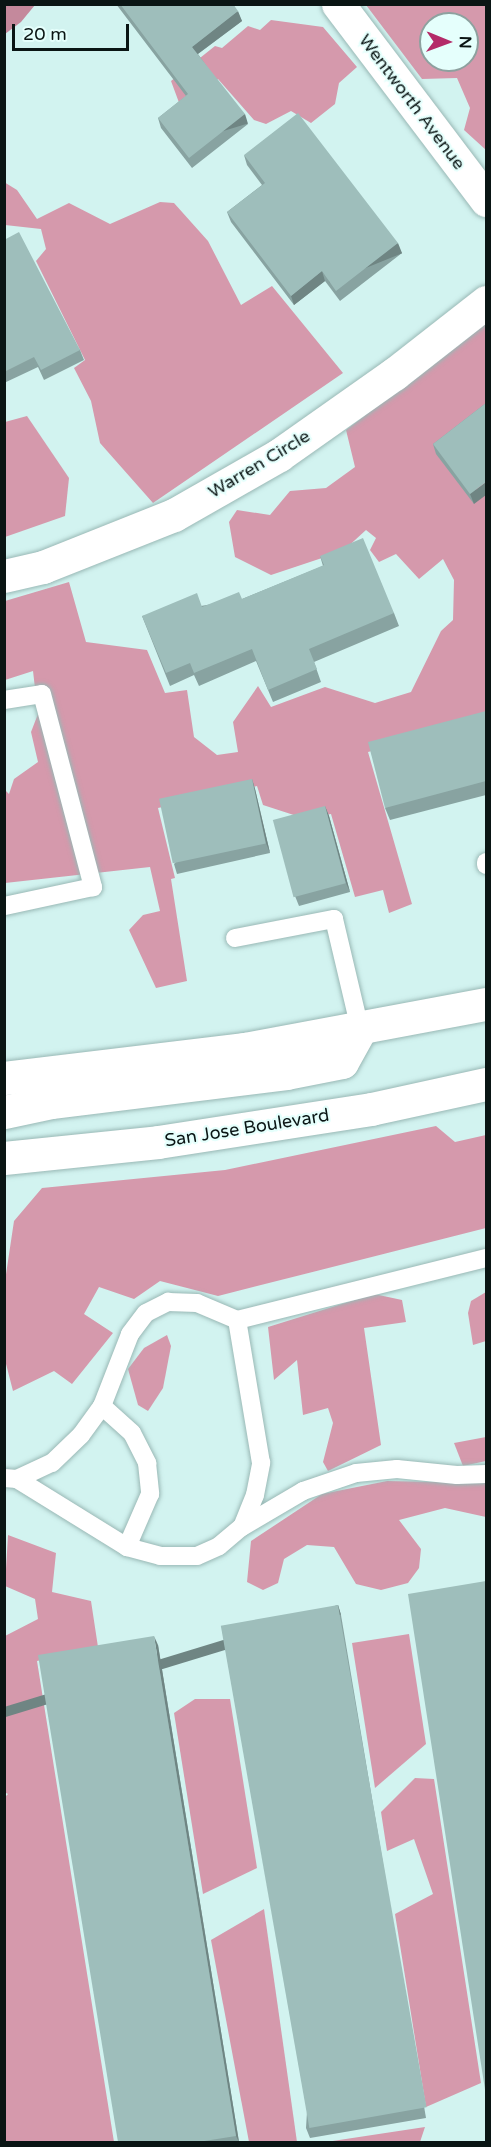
<!DOCTYPE html>
<html>
<head>
<meta charset="utf-8">
<style>
  body { margin:0 }
  #map { position:relative; width:491px; height:2147px; overflow:hidden; background:#d2f3f0; font-family:"Varela Round",sans-serif }
  div>[style] { position:absolute }
  [style*='--x'] { left:calc(var(--x)*1px); top:calc(var(--y)*1px); width:calc(var(--w)*1px); rotate:calc(var(--a)*1deg) }
  .forest>* { inset:0; background:#d599ac }
  .water>* { inset:0; background:#c4899c }
  .roads { filter:drop-shadow(0 0 2px #99b8b5) drop-shadow(0 0 2px #99b8b5) }
  .lane>* { height:18px; margin:-9px; padding:0 9px; transform-origin:9px; border-radius:9px; background:#fff }
  .street>* { height:33px; margin:-16.5px; padding:0 16.5px; transform-origin:16.5px; border-radius:16.5px; background:#fff }
  .primary>* { height:33px; margin:-16.5px; padding:0 16.5px; transform-origin:16.5px; border-radius:16.5px; background:#fff }
  .wall>* { inset:0; background:#88a3a1 }
  .shaded-wall>* { inset:0; background:#6f8583; transform-origin:0 0 }
  .building>* { inset:0; background:#9ebebb; transform-origin:0 0 }
  span { translate:-50% -50%; white-space:nowrap; text-align:center; line-height:1.15; -webkit-text-stroke:4.5px #e5fffc; paint-order:stroke }
  .street-label { font-size:18px; color:#0a1514 }
  .frame { position:absolute; inset:0; border:6px solid #0a1514; pointer-events:none }
  .north { position:absolute; left:419px; top:12px; width:60px; height:60px; box-sizing:border-box; background:#e5fffc; border:2px solid #8da19f; border-radius:50%; rotate:91deg; font-size:16px; font-weight:700; line-height:24px; text-align:center; color:#0a1514 }
  .north::after { content:''; display:block; margin:auto; width:21px; height:27px; background:#b42b69; clip-path:polygon(50% 0,100% 100%,50% 72%,0 100%) }
  .scale { position:absolute; left:12px; top:24px; width:117px; height:27px; box-sizing:border-box; border:3px solid #0a1514; border-top:0; padding-left:8px; font-size:18px; line-height:21px; white-space:nowrap; color:#0a1514; -webkit-text-stroke:4px #e5fffc; paint-order:stroke }
</style>
</head>
<body>
<div id="map">
  <div class="forest">
    <i style="clip-path:polygon(evenodd,366px 5px,486px 5px,486px 150px,464px 130px,470px 108px,457px 78px,422px 79px,366px 5px,431px 24px,467px 24px,467px 60px,431px 60px,431px 24px)"></i>
    <i style="clip-path:polygon(271px 20px,323px 27px,357px 67px,339px 83px,335px 104px,311px 123px,291px 111px,266px 124px,254px 120px,218px 79px,181px 108px,171px 81px,215px 46px,222px 48px,248px 26px,260px 30px)"></i>
    <i style="clip-path:polygon(4px 182px,17px 190px,37px 219px,69px 203px,110px 224px,160px 202px,174px 203px,208px 241px,241px 305px,272px 286px,343px 373px,153px 503px,100px 443px,91px 401px,74px 368px,85px 360px,36px 261px,46px 249px,41px 229px,5px 225px)"></i>
    <i style="clip-path:polygon(486px 323px,486px 720px,368px 752px,412px 904px,389px 913px,383px 890px,355px 897px,331px 814px,303px 818px,263px 805px,257px 786px,158px 808px,175px 878px,171px 879px,187px 981px,156px 988px,129px 930px,143px 915px,160px 911px,150px 867px,5px 883px,4px 789px,9px 794px,14px 779px,38px 762px,31px 732px,38px 714px,33px 671px,5px 680px,5px 601px,69px 582px,86px 642px,147px 650px,165px 693px,187px 690px,194px 737px,217px 755px,238px 752px,233px 722px,258px 686px,271px 707px,325px 687px,375px 703px,411px 692px,441px 631px,453px 620px,454px 580px,443px 559px,419px 579px,396px 554px,379px 562px,370px 550px,376px 538px,366px 530px,343px 551px,271px 575px,235px 557px,229px 522px,237px 510px,270px 515px,290px 491px,326px 488px,355px 467px,346px 430px)"></i>
    <i style="clip-path:polygon(27px 416px,69px 478px,65px 516px,5px 537px,5px 422px)"></i>
    <i style="clip-path:polygon(436px 1126px,455px 1142px,486px 1135px,486px 1228px,218px 1296px,160px 1281px,134px 1299px,99px 1287px,84px 1314px,113px 1333px,72px 1384px,54px 1371px,13px 1391px,5px 1360px,5px 1281px,14px 1221px,42px 1188px,225px 1170px)"></i>
    <i style="clip-path:polygon(486px 1292px,486px 1341px,473px 1345px,468px 1313px,471px 1301px)"></i>
    <i style="clip-path:polygon(374px 1294px,402px 1300px,406px 1322px,364px 1328px,381px 1445px,328px 1471px,323px 1462px,333px 1423px,328px 1408px,303px 1415px,297px 1360px,274px 1380px,268px 1327px)"></i>
    <i style="clip-path:polygon(167px 1335px,171px 1346px,163px 1388px,148px 1411px,138px 1405px,128px 1369px,144px 1348px)"></i>
    <i style="clip-path:polygon(486px 1437px,486px 1461px,463px 1466px,454px 1443px)"></i>
    <i style="clip-path:polygon(387px 1481px,486px 1483px,486px 1517px,445px 1508px,399px 1520px,421px 1549px,419px 1568px,408px 1583px,381px 1590px,356px 1584px,334px 1547px,307px 1545px,284px 1559px,278px 1583px,263px 1590px,247px 1582px,251px 1541px,322px 1494px)"></i>
    <i style="clip-path:polygon(8px 1535px,56px 1553px,52px 1592px,91px 1601px,98px 1647px,37px 1661px,114px 2142px,5px 2142px,4px 1798px,8px 1794px,4px 1792px,5px 1636px,38px 1619px,35px 1599px,5px 1586px)"></i>
    <i style="clip-path:polygon(409px 1634px,426px 1744px,375px 1788px,352px 1643px)"></i>
    <i style="clip-path:polygon(195px 1699px,230px 1699px,257px 1868px,203px 1894px,174px 1713px)"></i>
    <i style="clip-path:polygon(415px 1778px,434px 1779px,481px 2083px,426px 2107px,395px 1914px,433px 1894px,414px 1839px,387px 1851px,381px 1812px)"></i>
    <i style="clip-path:polygon(264px 1909px,297px 2142px,249px 2142px,211px 1940px)"></i>
    <i style="clip-path:polygon(425px 2127px,420px 2142px,326px 2142px)"></i>
  </div>
  <div class="water">
    <i style="clip-path:polygon(5px 4px,35px 4px,35px 5px,21px 22px,5px 34px)"></i>
  </div>
  <div class="roads">
    <div class="lane">
      <i style="--x:4;--y:700;--w:38;--a:-9"></i>
      <i style="--x:42;--y:694;--w:200;--a:75.2"></i>
      <i style="--x:93;--y:887;--w:91;--a:167.9"></i>
      <i style="--x:486;--y:862;--w:3;--a:90"></i>
      <i style="--x:235;--y:938;--w:101;--a:-10.9"></i>
      <i style="--x:334;--y:919;--w:113;--a:76.7"></i>
      <i style="--x:102;--y:1406;--w:40;--a:42"></i>
      <i style="--x:132;--y:1433;--w:34;--a:63"></i>
      <i style="--x:147;--y:1463;--w:31;--a:84"></i>
      <i style="--x:150;--y:1494;--w:58;--a:113.5"></i>
      <i style="--x:4;--y:1478;--w:13;--a:4"></i>
      <i style="--x:17;--y:1479;--w:38;--a:-25"></i>
      <i style="--x:52;--y:1463;--w:40;--a:-44"></i>
      <i style="--x:81;--y:1435;--w:36;--a:-54"></i>
      <i style="--x:102;--y:1406;--w:77;--a:-68.7"></i>
      <i style="--x:130;--y:1334;--w:26;--a:-53"></i>
      <i style="--x:146;--y:1313;--w:25;--a:-27"></i>
      <i style="--x:168;--y:1302;--w:29;--a:2"></i>
      <i style="--x:197;--y:1303;--w:43;--a:23"></i>
      <i style="--x:237;--y:1320;--w:257;--a:-14"></i>
      <i style="--x:17;--y:1479;--w:129;--a:31.7"></i>
      <i style="--x:127;--y:1547;--w:34;--a:15"></i>
      <i style="--x:160;--y:1556;--w:37;--a:0"></i>
      <i style="--x:197;--y:1556;--w:24;--a:-24"></i>
      <i style="--x:219;--y:1546;--w:30;--a:-40"></i>
      <i style="--x:242;--y:1527;--w:35;--a:-68"></i>
      <i style="--x:255;--y:1495;--w:33;--a:-79"></i>
      <i style="--x:261;--y:1463;--w:145;--a:-99.5"></i>
      <i style="--x:242;--y:1527;--w:71;--a:-30.5"></i>
      <i style="--x:303;--y:1491;--w:56;--a:-18.8"></i>
      <i style="--x:356;--y:1473;--w:41;--a:-5.6"></i>
      <i style="--x:397;--y:1469;--w:60;--a:5.7"></i>
      <i style="--x:457;--y:1475;--w:29;--a:-2"></i>
    </div>
    <div class="street">
      <i style="--x:338;--y:4;--w:246;--a:52.9"></i>
      <i style="--x:4;--y:576;--w:40;--a:-13"></i>
      <i style="--x:43;--y:567;--w:141;--a:-21.7"></i>
      <i style="--x:174;--y:515;--w:121;--a:-29.7"></i>
      <i style="--x:279;--y:455;--w:141;--a:-35.2"></i>
      <i style="--x:394;--y:374;--w:117;--a:-38"></i>
    </div>
    <div class="primary">
      <i style="--x:4;--y:1078;--w:243;--a:-6.9"></i>
      <i style="--x:245;--y:1049;--w:245;--a:-10.6"></i>
      <i style="--x:4;--y:1112;--w:48;--a:-12"></i>
      <i style="--x:51;--y:1102;--w:237;--a:-7"></i>
      <i style="--x:286;--y:1073;--w:57;--a:-11.1"></i>
      <i style="--x:342;--y:1062;--w:38;--a:-61"></i>
      <i style="--x:4;--y:1158;--w:155;--a:-5.9"></i>
      <i style="--x:158;--y:1142;--w:216;--a:-8.8"></i>
      <i style="--x:371;--y:1109;--w:118;--a:-12.3"></i>
    </div>
  </div>
  <div class="wall">
    <i style="clip-path:polygon(116px 4px,233px 4px,242px 21px,198px 54px,248px 124px,192px 168px,161px 128px,158px 118px,186px 96px)"></i>
    <i style="clip-path:polygon(244px 155px,402px 253px,340px 301px,325px 281px,294px 305px,231px 222px,227px 212px,262px 185px,247px 165px)"></i>
    <i style="clip-path:polygon(4px 240px,80px 350px,84px 360px,44px 380px,38px 367px,4px 383px)"></i>
    <i style="clip-path:polygon(486px 403px,474px 504px,436px 454px,433px 444px)"></i>
    <i style="clip-path:polygon(320px 556px,394px 613px,399px 626px,314px 662px,321px 682px,273px 702px,256px 661px,199px 686px,194px 675px,170px 686px,142px 616px,242px 599px,323px 566px)"></i>
    <i style="clip-path:polygon(486px 711px,486px 795px,390px 820px,385px 808px)"></i>
    <i style="clip-path:polygon(252px 779px,255px 789px,270px 853px,177px 874px,174px 864px)"></i>
    <i style="clip-path:polygon(325px 806px,329px 816px,350px 892px,299px 906px,295px 896px)"></i>
    <i style="clip-path:polygon(338px 1605px,341px 1615px,426px 2118px,310px 2138px,306px 2128px)"></i>
    <i style="clip-path:polygon(158px 1645px,239px 2142px,118px 2142px)"></i>
  </div>
  <div class="shaded-wall">
    <i style="clip-path:polygon(238px 11px,242px 21px,195px 56px,192px 47px)"></i>
    <i style="left:245px;top:114px;width:10px;height:71px;rotate:73deg"></i>
    <i style="left:398px;top:243px;width:11px;height:78px;rotate:68deg"></i>
    <i style="clip-path:polygon(322px 271px,325px 281px,294px 305px,291px 296px)"></i>
    <i style="clip-path:polygon(486px 482px,486px 495px,474px 504px,470px 494px)"></i>
    <i style="clip-path:polygon(252px 779px,255px 789px,270px 853px,266px 843px)"></i>
    <i style="clip-path:polygon(325px 806px,329px 816px,350px 892px,346px 883px)"></i>
    <i style="left:338px;top:1605px;width:10px;height:510px;rotate:73deg"></i>
    <i style="clip-path:polygon(154px 1636px,158px 1645px,239px 2142px,236px 2136px)"></i>
  </div>
  <div class="building">
    <i style="clip-path:polygon(120px 4px,233px 4px,238px 11px,192px 47px,245px 114px,189px 158px,158px 118px,188px 94px)"></i>
    <i style="clip-path:polygon(298px 113px,398px 243px,336px 291px,322px 271px,291px 296px,227px 212px,265px 183px,244px 155px)"></i>
    <i style="clip-path:polygon(19px 232px,80px 350px,41px 370px,34px 357px,4px 372px,4px 240px)"></i>
    <i style="clip-path:polygon(486px 403px,486px 482px,470px 494px,433px 444px)"></i>
    <i style="clip-path:polygon(363px 538px,394px 613px,309px 649px,317px 669px,268px 690px,252px 649px,194px 673px,190px 663px,166px 673px,142px 616px,197px 593px,202px 607px,239px 592px,242px 599px,324px 565px,320px 556px)"></i>
    <i style="clip-path:polygon(486px 711px,486px 781px,385px 808px,368px 742px)"></i>
    <i style="left:252px;top:779px;width:66px;height:95px;rotate:78deg"></i>
    <i style="left:325px;top:806px;width:80px;height:54px;rotate:75deg"></i>
    <i style="clip-path:polygon(486px 1581px,486px 2096px,408px 1594px)"></i>
    <i style="left:338px;top:1605px;width:510px;height:119px;rotate:80deg"></i>
    <i style="clip-path:polygon(154px 1636px,236px 2136px,198px 2142px,118px 2142px,38px 1655px)"></i>
  </div>
  <div class="street-label">
    <span style="left:412px;top:102px;rotate:53deg">Wentworth Avenue</span>
    <span style="left:259px;top:464px;rotate:-31deg">Warren Circle</span>
    <span style="left:247px;top:1128px;rotate:-9deg">San Jose Boulevard</span>
  </div>
  <div class="frame"></div>
  <div class="north">N</div>
  <div class="scale">20 m</div>
</div>
</body>
</html>
